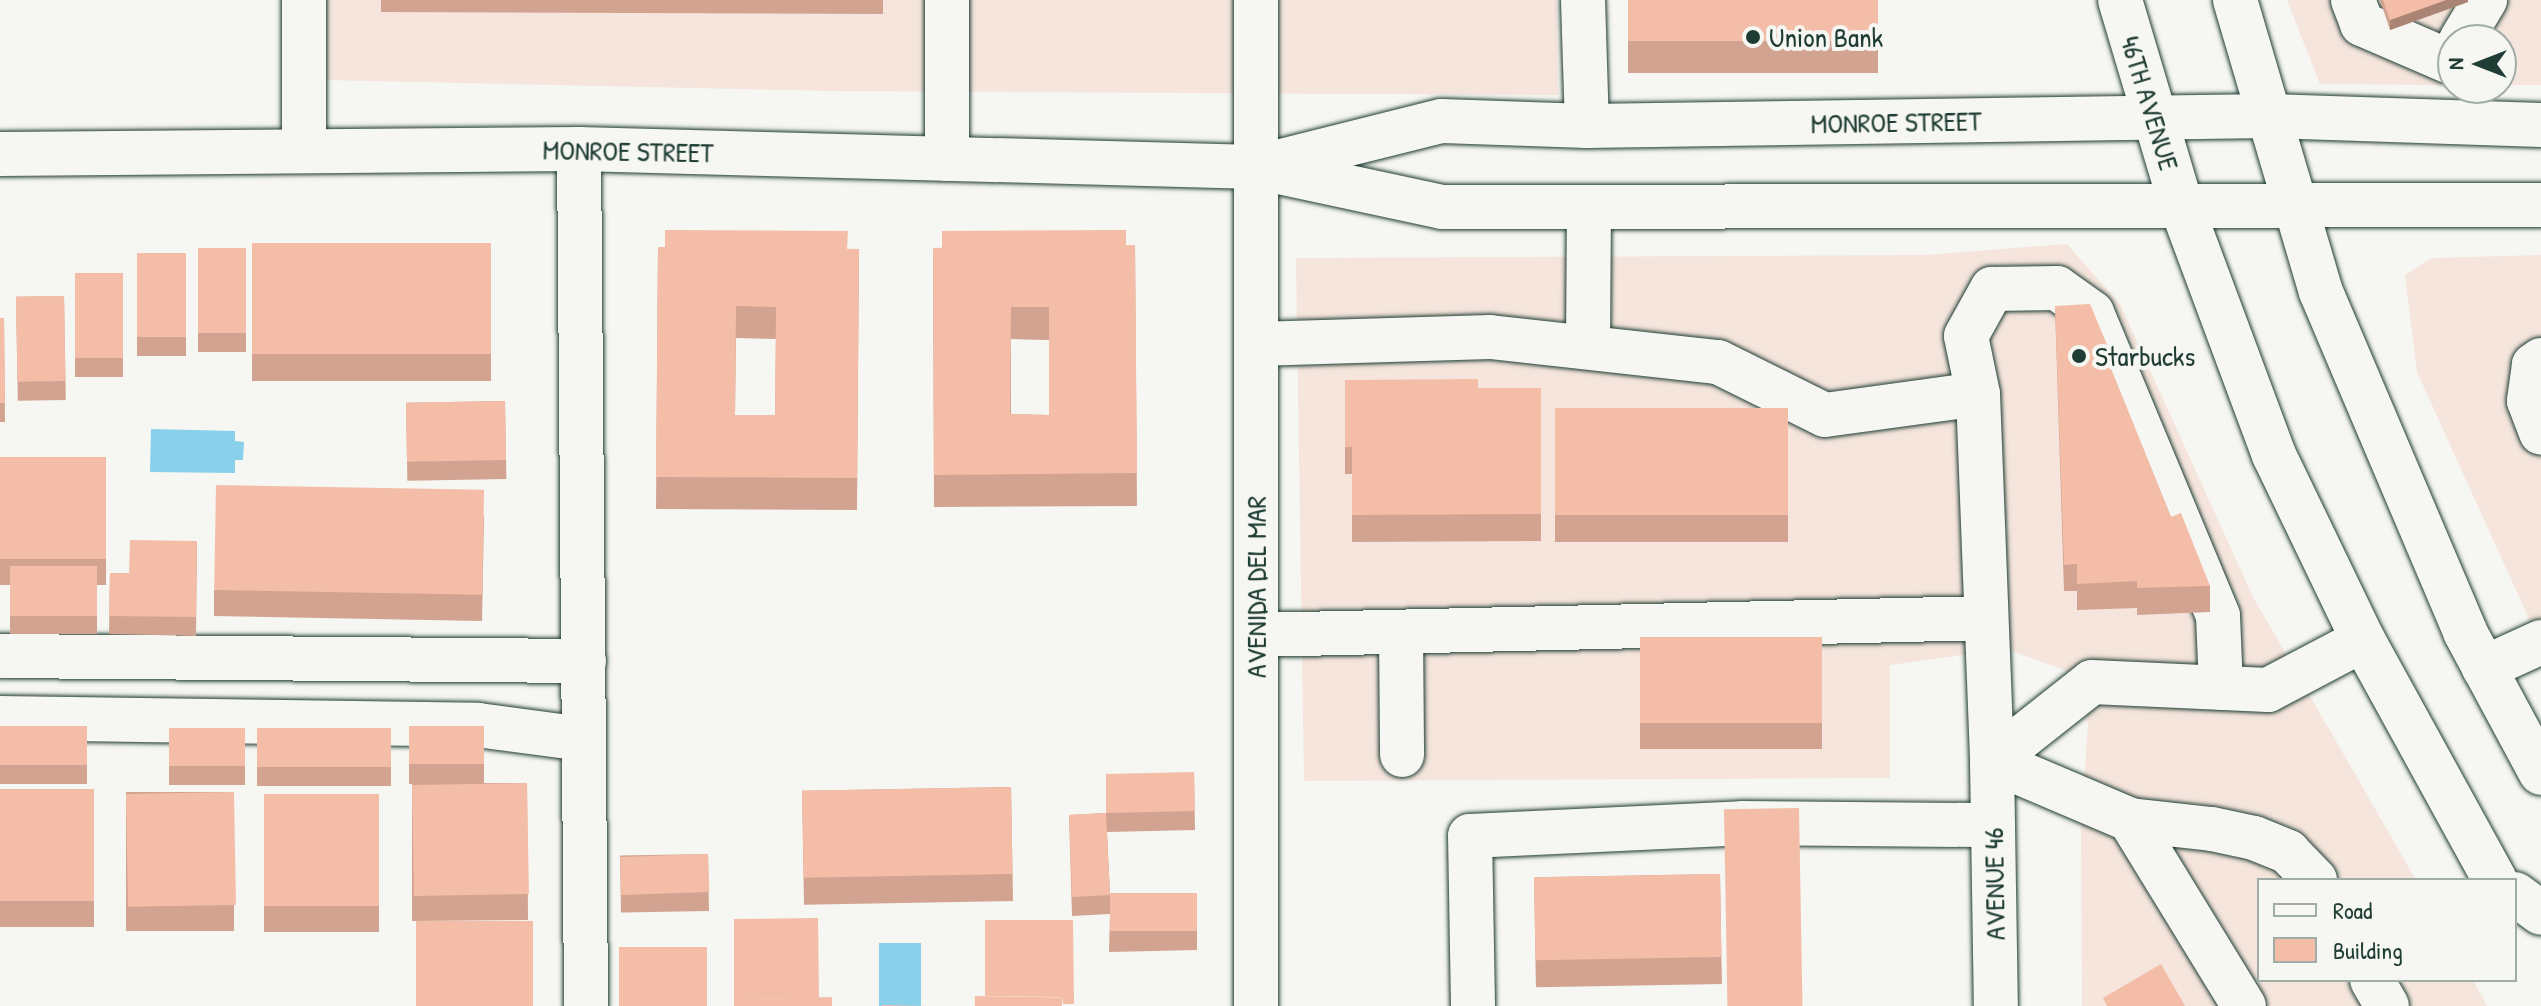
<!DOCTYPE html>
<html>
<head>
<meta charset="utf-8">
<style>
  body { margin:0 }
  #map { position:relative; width:2541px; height:1006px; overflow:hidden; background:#f6f6f2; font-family:"Patrick Hand",sans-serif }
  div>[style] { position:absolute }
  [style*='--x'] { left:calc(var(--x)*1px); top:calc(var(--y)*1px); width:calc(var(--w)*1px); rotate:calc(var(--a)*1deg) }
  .built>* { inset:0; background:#f5e5dc }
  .water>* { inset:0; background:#89d1eb; transform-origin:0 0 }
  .roads { filter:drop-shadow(0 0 2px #1f3d34) drop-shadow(0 0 2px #1f3d34) }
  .minor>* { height:44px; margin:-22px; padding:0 22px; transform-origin:22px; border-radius:22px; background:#f6f6f2 }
  .major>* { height:44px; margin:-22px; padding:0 22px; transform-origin:22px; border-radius:22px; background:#f6f6f2 }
  .wall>* { inset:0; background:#d1a390; transform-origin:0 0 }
  .shaded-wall>* { inset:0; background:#aa8475 }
  .building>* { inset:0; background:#f3bda7; transform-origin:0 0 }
  .dots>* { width:22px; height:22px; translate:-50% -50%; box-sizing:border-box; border:4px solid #f6f6f2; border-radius:50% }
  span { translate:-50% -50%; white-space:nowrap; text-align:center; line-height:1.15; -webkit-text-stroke:8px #f6f6f2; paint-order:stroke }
  .poi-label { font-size:28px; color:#1f3d34 }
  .left { translate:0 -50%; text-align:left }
  .street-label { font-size:28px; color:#1f3d34 }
  .legend { position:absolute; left:2257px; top:878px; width:260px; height:104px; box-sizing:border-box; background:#f6f6f2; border:2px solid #a0aca6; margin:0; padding:10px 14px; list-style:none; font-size:24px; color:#1f3d34 }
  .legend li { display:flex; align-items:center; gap:16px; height:40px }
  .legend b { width:40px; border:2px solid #a0aca6 }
  .north { position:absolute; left:2437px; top:24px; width:80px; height:80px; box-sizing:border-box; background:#f6f6f2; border:2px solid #a0aca6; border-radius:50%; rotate:270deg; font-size:22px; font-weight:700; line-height:32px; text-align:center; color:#1f3d34 }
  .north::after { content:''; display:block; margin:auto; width:28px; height:36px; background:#1f3d34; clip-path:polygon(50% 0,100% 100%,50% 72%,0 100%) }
</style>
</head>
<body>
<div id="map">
  <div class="built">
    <i style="clip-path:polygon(324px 0,1557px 0,1558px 95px,835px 91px,325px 80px)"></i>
    <i style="clip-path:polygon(2287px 0,2541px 0,2541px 85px,2501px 85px,2501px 40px,2453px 40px,2453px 85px,2320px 84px)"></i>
    <i style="clip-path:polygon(2067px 244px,2120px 304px,2253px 597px,2416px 880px,2259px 880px,2259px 980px,2473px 980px,2487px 1006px,2082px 1006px,2081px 831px,2088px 723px,2070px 672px,2006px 649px,1890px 665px,1890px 778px,1304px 781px,1296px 258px,1926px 255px)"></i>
    <i style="clip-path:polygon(2541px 255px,2541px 645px,2417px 372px,2405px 275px,2432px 258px)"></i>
  </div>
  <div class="water">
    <i style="clip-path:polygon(151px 429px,235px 431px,235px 441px,244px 442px,243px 460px,235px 460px,235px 473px,150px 472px)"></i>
    <i style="left:879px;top:943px;width:42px;height:63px"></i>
  </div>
  <div class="roads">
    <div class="minor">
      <i style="--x:304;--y:0;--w:151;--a:90"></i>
      <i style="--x:947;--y:0;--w:159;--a:90"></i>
      <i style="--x:1583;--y:0;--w:126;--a:88.2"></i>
      <i style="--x:2353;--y:0;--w:26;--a:69"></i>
      <i style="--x:2362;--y:24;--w:94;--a:23.3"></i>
      <i style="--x:2461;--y:40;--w:47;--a:-59"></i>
      <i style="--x:579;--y:149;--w:857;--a:89.53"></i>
      <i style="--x:1256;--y:344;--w:234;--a:-1.7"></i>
      <i style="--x:1490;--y:337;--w:229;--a:6.3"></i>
      <i style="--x:1718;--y:362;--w:119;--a:26.4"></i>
      <i style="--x:1825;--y:415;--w:154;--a:-7.8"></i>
      <i style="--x:1978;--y:394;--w:367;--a:87.8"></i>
      <i style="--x:1992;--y:761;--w:245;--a:89.1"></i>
      <i style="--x:1588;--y:347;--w:140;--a:-89.6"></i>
      <i style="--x:2541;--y:360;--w:9;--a:144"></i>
      <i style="--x:2534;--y:365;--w:36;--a:98"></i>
      <i style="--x:2529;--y:401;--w:34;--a:69"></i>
      <i style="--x:1978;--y:394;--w:59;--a:-101.7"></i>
      <i style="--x:1966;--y:336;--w:54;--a:-61"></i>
      <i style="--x:1992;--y:289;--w:65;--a:-0.9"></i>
      <i style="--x:2057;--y:288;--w:43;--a:35.5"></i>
      <i style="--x:2092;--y:313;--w:328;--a:67.4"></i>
      <i style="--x:2218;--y:616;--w:72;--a:87.6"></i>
      <i style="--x:1401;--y:632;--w:123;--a:89.5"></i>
      <i style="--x:1256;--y:635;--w:730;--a:-1.33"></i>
      <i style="--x:0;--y:656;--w:584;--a:0.49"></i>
      <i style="--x:2484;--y:668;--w:63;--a:-24.5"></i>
      <i style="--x:0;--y:718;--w:478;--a:0.8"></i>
      <i style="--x:478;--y:725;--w:106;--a:7.6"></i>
      <i style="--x:1992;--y:761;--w:127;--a:-38.3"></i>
      <i style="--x:2092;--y:682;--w:176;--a:2.6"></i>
      <i style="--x:2268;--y:690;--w:107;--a:-27.8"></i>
      <i style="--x:1992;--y:761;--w:150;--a:23.1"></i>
      <i style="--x:2130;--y:820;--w:82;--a:6.3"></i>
      <i style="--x:2212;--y:829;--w:43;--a:12.1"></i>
      <i style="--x:2254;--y:838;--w:37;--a:22"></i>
      <i style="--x:2288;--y:852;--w:39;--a:46"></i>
      <i style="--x:2130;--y:820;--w:218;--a:58.5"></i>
      <i style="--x:2372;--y:980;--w:30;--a:60"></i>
      <i style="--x:1256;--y:1006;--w:1006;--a:-90"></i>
      <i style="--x:1473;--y:1006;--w:170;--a:-91"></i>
      <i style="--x:1470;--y:836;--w:272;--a:-2.7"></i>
      <i style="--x:1742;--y:823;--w:251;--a:0.5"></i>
    </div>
    <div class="major">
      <i style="--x:2120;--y:0;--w:214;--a:73.4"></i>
      <i style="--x:2181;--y:205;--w:267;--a:69.6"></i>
      <i style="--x:2274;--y:455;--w:205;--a:64.3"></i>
      <i style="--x:2363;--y:640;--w:274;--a:61.2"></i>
      <i style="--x:2235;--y:0;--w:304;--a:73.6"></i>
      <i style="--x:2321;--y:292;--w:369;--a:67"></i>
      <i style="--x:2465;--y:632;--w:160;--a:61.7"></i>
      <i style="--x:0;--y:154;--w:579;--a:-0.49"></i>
      <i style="--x:579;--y:149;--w:677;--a:1.52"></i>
      <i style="--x:1256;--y:167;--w:190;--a:12.1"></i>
      <i style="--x:1442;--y:207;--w:1099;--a:-0.1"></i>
      <i style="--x:1265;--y:165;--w:182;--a:-14"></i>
      <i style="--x:1442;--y:121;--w:145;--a:2"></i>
      <i style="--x:1587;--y:126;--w:683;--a:-0.84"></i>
      <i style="--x:2270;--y:116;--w:271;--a:1.9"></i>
      <i style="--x:2515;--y:894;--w:32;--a:36"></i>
    </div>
  </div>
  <div class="wall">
    <i style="clip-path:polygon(381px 0,883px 0,883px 14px,381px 12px)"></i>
    <i style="left:1628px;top:0;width:250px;height:73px"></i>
    <i style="clip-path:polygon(2380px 0,2468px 0,2468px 2px,2390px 30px)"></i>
    <i style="left:252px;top:243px;width:239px;height:138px"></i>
    <i style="clip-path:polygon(evenodd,1135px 245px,1137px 506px,934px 507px,933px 248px,1135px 245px,1011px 339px,1049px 340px,1049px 415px,1011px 414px,1011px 339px)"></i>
    <i style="clip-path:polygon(evenodd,658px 247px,859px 249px,857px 510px,656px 509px,658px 247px,736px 338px,776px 339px,775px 415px,735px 415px,736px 338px)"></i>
    <i style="left:246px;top:248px;width:104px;height:48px;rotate:90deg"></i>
    <i style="left:137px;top:253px;width:49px;height:103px"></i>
    <i style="left:75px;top:273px;width:48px;height:104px"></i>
    <i style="left:64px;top:296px;width:104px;height:48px;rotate:89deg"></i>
    <i style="clip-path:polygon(2055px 306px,2108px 362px,2171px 517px,2210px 586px,2210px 612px,2137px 615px,2137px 608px,2077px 610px,2077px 591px,2064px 591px)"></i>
    <i style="clip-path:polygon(0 318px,4px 318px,5px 422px,0 422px)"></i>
    <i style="clip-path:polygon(1345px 380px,1478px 388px,1541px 388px,1541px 541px,1352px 542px,1352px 474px,1345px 474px)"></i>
    <i style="left:505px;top:401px;width:78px;height:99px;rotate:89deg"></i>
    <i style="left:1555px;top:408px;width:233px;height:134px"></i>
    <i style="clip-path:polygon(0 457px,106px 457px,106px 585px,97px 585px,97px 634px,10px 634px,10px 585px,0 585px)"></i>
    <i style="clip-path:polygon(484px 516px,482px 621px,214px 616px,214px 590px)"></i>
    <i style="clip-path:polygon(197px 541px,196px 636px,109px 634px,110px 573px,129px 573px)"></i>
    <i style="left:1640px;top:637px;width:182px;height:112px"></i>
    <i style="left:87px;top:726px;width:58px;height:87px;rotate:90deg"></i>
    <i style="clip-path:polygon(484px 726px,484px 783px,527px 783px,528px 920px,412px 921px,412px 784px,409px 784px,409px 727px)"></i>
    <i style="left:169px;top:728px;width:76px;height:57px"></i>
    <i style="left:257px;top:728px;width:134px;height:58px"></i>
    <i style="clip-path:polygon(1194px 772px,1195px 830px,1107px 832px,1110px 895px,1197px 931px,1197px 950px,1109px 952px,1110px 914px,1072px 916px,1069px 815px,1106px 813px)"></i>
    <i style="left:1011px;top:787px;width:114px;height:209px;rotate:89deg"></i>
    <i style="left:94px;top:789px;width:138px;height:94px;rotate:90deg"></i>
    <i style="left:234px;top:792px;width:139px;height:108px;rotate:90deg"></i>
    <i style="left:264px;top:794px;width:115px;height:138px"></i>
    <i style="left:708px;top:854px;width:57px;height:88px;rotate:89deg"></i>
    <i style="left:1720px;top:874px;width:110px;height:186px;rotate:89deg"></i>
  </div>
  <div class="shaded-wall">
    <i style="clip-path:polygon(2446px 0,2468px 0,2468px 2px,2390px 30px,2390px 20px)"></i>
    <i style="clip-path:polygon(2108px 347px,2108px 374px,2103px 349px)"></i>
  </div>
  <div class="building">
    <i style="left:1628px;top:0;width:250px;height:41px"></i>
    <i style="clip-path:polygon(2383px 0,2446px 0,2390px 20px)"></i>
    <i style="clip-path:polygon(evenodd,665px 230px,848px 231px,847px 249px,859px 249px,857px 478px,656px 477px,658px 247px,665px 247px,665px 230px,736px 306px,776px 307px,775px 415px,735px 415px,736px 306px)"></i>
    <i style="clip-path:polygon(evenodd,1126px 230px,1126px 245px,1135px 245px,1137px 473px,934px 475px,933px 248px,942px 248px,942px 231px,1126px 230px,1011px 307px,1049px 307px,1049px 415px,1010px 414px,1011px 307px)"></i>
    <i style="left:252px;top:243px;width:239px;height:111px"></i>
    <i style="left:246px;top:248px;width:85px;height:48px;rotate:90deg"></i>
    <i style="left:137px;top:253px;width:49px;height:84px"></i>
    <i style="left:75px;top:273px;width:48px;height:85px"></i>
    <i style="left:64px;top:296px;width:85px;height:48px;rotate:89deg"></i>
    <i style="clip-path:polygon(2090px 304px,2108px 347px,2103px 349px,2171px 517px,2181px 513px,2210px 586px,2137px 588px,2137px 581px,2077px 584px,2077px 564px,2064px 565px,2055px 306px)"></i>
    <i style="clip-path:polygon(0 318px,4px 318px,5px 403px,0 403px)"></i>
    <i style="clip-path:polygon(1478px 379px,1478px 388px,1541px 388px,1541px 514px,1352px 515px,1352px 447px,1345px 447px,1345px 380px)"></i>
    <i style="left:505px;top:401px;width:59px;height:99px;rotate:89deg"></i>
    <i style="left:1555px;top:408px;width:233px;height:107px"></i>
    <i style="left:0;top:457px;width:106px;height:102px"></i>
    <i style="left:216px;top:485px;width:268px;height:105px;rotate:1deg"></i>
    <i style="clip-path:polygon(130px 540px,197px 541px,196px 617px,109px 616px,110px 573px,129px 573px)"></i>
    <i style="left:10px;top:566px;width:87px;height:50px"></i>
    <i style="left:1640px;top:637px;width:182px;height:86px"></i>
    <i style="left:87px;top:726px;width:39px;height:87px;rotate:90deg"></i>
    <i style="left:484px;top:726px;width:38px;height:75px;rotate:90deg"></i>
    <i style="left:169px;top:728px;width:76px;height:38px"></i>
    <i style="left:257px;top:728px;width:134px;height:39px"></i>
    <i style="clip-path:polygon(1194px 772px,1195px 811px,1106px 813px,1110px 895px,1072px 897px,1069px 815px,1106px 813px,1106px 774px)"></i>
    <i style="left:527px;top:783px;width:111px;height:115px;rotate:89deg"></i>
    <i style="left:1011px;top:787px;width:87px;height:209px;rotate:89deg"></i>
    <i style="left:94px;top:789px;width:112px;height:94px;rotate:90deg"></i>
    <i style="left:234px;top:792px;width:113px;height:108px;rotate:89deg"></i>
    <i style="left:264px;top:794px;width:115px;height:112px"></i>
    <i style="left:1799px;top:808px;width:198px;height:75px;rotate:89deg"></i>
    <i style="left:708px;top:854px;width:38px;height:88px;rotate:88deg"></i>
    <i style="left:1720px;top:874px;width:83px;height:186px;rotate:89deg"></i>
    <i style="left:1197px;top:893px;width:38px;height:87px;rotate:90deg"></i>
    <i style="clip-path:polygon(818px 918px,819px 998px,747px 999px,747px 1006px,734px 1006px,734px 919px)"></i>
    <i style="clip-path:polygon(985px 920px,1073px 920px,1074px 1004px,1063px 1004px,1062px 997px,985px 996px)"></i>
    <i style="left:533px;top:921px;width:85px;height:117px;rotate:90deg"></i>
    <i style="left:707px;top:947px;width:59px;height:88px;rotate:90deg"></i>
    <i style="clip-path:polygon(2161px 964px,2185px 1006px,2107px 1006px,2103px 998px)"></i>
    <i style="left:975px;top:996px;width:87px;height:10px;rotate:1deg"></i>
    <i style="clip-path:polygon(832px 997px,832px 1006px,747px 1006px,747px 999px)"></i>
    <i style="clip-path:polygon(882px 1005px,928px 1006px,882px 1006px)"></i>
  </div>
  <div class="dots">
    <i style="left:1753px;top:37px;background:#1f3d34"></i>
    <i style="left:2079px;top:356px;background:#1f3d34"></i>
  </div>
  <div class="poi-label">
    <span class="left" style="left:1769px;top:37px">Union Bank</span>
    <span class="left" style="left:2095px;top:356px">Starbucks</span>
  </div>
  <div class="street-label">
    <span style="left:2150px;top:103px;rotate:73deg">46TH AVENUE</span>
    <span style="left:1896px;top:122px;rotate:-1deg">MONROE STREET</span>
    <span style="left:628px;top:151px;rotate:1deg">MONROE STREET</span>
    <span style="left:1256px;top:587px;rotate:-90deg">AVENIDA DEL MAR</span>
    <span style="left:1994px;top:884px;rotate:-91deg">AVENUE 46</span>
  </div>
  <ul class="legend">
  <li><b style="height:10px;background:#f6f6f2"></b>Road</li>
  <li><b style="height:22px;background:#f3bda7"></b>Building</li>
  </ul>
  <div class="north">N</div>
</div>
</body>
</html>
